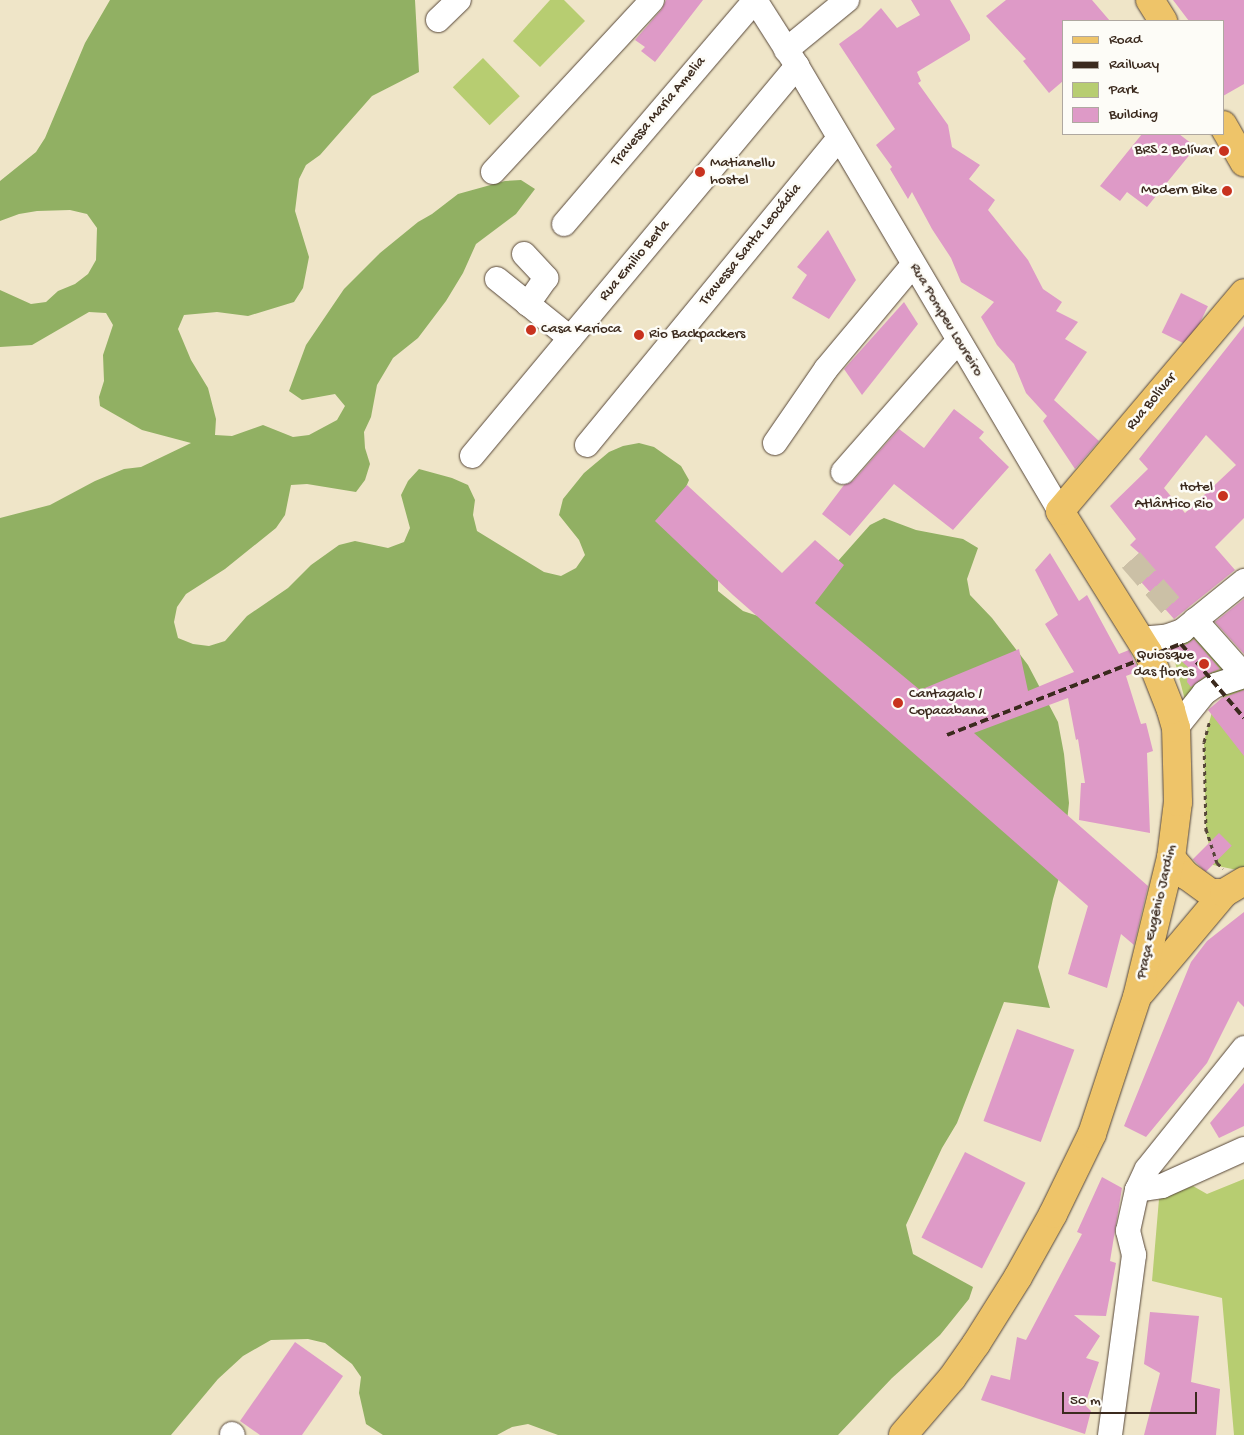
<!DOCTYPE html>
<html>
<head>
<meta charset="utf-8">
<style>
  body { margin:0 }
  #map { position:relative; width:1244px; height:1435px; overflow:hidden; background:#efe5c8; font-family:"Gochi Hand",sans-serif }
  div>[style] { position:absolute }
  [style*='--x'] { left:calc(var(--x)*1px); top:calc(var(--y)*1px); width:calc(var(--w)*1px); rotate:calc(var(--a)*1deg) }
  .green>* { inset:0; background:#b7cd71; transform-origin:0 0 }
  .forest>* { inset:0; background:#91b063 }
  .building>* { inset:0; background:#de9ac7; transform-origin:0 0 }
  .minor-tunnel>* { height:24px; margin-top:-12px; transform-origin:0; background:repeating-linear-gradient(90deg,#cbc0a6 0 24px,transparent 0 36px) }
  .path>* { height:3px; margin-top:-1.5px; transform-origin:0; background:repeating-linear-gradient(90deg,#564638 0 4px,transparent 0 8px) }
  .roads { filter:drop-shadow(0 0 1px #564638) drop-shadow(0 0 1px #564638) }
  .minor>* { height:24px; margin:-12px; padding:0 12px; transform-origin:12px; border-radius:12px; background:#fff }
  .major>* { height:28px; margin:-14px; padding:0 14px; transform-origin:14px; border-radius:14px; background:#eec469 }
  .rail>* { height:4px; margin-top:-2px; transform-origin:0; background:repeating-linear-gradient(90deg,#3b2a1e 0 8px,transparent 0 12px) }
  .dots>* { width:14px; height:14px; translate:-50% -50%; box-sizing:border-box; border:2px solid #fdfcf7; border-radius:50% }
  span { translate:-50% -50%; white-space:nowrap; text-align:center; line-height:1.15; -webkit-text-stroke:5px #fdfcf7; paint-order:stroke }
  .street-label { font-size:15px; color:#3b2a1e }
  .poi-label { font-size:15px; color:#3b2a1e }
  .right { translate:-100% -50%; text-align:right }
  .left { translate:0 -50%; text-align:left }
  .legend { position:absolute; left:1062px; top:20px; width:162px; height:115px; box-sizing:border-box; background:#fdfcf7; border:1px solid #afa8a0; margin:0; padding:6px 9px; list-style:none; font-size:15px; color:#3b2a1e }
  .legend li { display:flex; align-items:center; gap:10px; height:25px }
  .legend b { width:25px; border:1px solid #afa8a0 }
  .scale { position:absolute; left:1062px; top:1392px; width:135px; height:22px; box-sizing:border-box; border:2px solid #3b2a1e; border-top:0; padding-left:6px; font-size:15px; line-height:18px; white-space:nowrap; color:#3b2a1e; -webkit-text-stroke:4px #fdfcf7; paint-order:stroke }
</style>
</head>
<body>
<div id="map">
  <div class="green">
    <i style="clip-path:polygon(550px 0,564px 0,585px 21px,540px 67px,513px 41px)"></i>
    <i style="left:483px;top:58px;width:53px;height:42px;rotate:46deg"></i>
    <i style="clip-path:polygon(1197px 634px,1226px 669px,1186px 704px,1175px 662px,1181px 644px)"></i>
    <i style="clip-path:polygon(1244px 686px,1244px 868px,1237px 870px,1213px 865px,1206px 831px,1204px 742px,1213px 708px,1227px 693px)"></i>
    <i style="clip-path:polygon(1244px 1179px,1244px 1435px,1234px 1435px,1222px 1298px,1152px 1281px,1159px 1199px,1193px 1186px,1207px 1194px)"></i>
  </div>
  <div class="forest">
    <i style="clip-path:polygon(110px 0,415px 0,419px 72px,372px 96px,320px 155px,306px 165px,299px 179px,295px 211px,309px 257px,303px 288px,294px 302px,248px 316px,217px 312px,184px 315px,178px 329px,191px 360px,208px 388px,216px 419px,215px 435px,232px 436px,263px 425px,293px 437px,309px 435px,337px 420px,345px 406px,335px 394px,302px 400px,289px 391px,306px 345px,344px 289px,380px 253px,418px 222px,432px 214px,458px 194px,505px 181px,521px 180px,535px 189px,516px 214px,476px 244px,463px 273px,446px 301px,418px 338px,393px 358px,377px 385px,371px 417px,364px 432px,365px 448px,370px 464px,365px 480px,356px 492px,307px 484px,291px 485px,285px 515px,276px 528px,225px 569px,186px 594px,177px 607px,174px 622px,178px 638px,193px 644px,209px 646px,225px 641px,247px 616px,288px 588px,311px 565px,339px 545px,355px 541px,388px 548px,404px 542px,410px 528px,401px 495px,408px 481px,419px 469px,452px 478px,468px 485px,475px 500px,473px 515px,477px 531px,544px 572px,561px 576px,576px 568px,585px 555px,579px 540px,559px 515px,563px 499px,584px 473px,609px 452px,623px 446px,639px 443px,654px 447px,681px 466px,689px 480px,683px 494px,718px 576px,718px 591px,743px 611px,758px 616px,838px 561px,870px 525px,884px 518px,916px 530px,963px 539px,978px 548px,967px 579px,970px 595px,992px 618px,1028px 665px,1058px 722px,1064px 754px,1069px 803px,1062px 867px,1053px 899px,1038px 967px,1050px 1008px,1004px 1002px,957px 1123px,942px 1148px,906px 1225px,913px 1254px,973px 1287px,969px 1299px,940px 1335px,892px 1378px,838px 1435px,558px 1435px,528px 1424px,512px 1427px,497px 1435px,383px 1435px,366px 1424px,359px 1393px,361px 1377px,352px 1364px,325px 1343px,308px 1339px,271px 1340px,243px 1356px,218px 1379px,171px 1435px,0 1435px,0 518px,50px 505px,95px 481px,124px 469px,141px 467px,191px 443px,142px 430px,100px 406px,99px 397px,104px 381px,103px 355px,113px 325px,106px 313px,89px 312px,32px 345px,0 347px,0 290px,31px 304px,46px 302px,58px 291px,75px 284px,88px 274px,96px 260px,97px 228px,87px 214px,70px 210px,37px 211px,19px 214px,0 221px,0 181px,36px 152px,45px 138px,85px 43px)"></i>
  </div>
  <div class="building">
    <i style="clip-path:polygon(666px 0,703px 0,655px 62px,641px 51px,645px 47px,635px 40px,662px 9px)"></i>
    <i style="clip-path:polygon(911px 0,950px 0,970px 35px,970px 40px,917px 72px,921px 81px,918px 83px,948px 125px,952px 147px,980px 165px,969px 179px,995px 200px,988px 210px,1028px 260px,1043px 289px,1062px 302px,1056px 311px,1078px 322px,1065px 339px,1087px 352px,1054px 400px,1099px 441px,1075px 469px,1043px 421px,1047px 416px,1026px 393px,1014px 364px,997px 345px,981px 317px,994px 302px,961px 282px,951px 258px,932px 229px,912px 192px,908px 199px,890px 169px,892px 167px,876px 145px,895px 129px,839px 44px,861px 28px,881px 8px,897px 28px,920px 15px)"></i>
    <i style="clip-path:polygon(1006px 0,1092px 0,1110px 21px,1063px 21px,1063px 81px,1049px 93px,1023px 61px,1026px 59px,986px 16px)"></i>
    <i style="clip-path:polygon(1173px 0,1244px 0,1244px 84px,1223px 96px,1223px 21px,1189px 21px)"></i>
    <i style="clip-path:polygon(1142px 134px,1179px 134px,1196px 147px,1147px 207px,1127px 192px,1120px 201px,1100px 186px)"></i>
    <i style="clip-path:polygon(828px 230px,856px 280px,829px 319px,792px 298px,807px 275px,797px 267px)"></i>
    <i style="left:1181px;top:293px;width:30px;height:44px;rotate:26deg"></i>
    <i style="clip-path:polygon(904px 302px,918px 324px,862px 395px,844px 369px)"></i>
    <i style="clip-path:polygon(evenodd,1244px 326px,1244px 518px,1215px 547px,1235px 570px,1174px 619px,1126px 565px,1139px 553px,1130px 545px,1136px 539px,1110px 506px,1148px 469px,1139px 459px,1244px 326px,1206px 435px,1236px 465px,1185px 513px,1164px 488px,1206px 435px)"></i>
    <i style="clip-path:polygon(954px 409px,984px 432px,979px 438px,1009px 467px,953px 530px,894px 484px,850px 536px,822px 514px,844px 485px,853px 481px,899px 429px,924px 448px)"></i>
    <i style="clip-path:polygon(687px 485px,782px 573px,815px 540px,844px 565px,815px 603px,920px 690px,1019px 649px,1028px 691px,1074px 672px,1045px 624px,1058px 615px,1035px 570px,1050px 553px,1079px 601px,1087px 595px,1119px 654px,1129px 650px,1139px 671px,1126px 676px,1141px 724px,1146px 723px,1153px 751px,1147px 753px,1150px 833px,1079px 820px,1081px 783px,1085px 783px,1078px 739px,1076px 740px,1068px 698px,974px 733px,1148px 886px,1134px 945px,1121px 934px,1107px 988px,1068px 974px,1088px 906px,733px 595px,655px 521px)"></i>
    <i style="clip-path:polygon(1244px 599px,1244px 654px,1215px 622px)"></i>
    <i style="clip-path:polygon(1194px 639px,1220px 669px,1208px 674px,1191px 687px,1187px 682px,1189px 668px,1177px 657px,1168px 660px,1164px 651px,1187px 644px)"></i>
    <i style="clip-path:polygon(1244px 690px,1244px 756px,1208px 710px,1222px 698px)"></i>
    <i style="left:1219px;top:833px;width:18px;height:37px;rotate:45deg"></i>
    <i style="clip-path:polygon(1244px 912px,1244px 1007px,1238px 1001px,1207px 1063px,1146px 1137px,1124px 1126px,1191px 962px,1207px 941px)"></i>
    <i style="left:1017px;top:1029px;width:61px;height:98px;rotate:20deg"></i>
    <i style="clip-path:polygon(1244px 1083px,1244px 1126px,1219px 1138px,1210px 1123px)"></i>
    <i style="left:965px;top:1152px;width:68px;height:96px;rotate:27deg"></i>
    <i style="clip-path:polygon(1102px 1177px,1122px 1188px,1110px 1261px,1116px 1263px,1106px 1316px,1074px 1315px,1100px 1336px,1086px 1358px,1099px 1362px,1085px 1405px,1091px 1411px,1085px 1434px,981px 1400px,991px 1375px,1010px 1380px,1017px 1337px,1026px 1340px,1082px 1234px,1077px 1232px)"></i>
    <i style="clip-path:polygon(1150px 1312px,1199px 1316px,1191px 1382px,1220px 1389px,1216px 1435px,1144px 1435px,1160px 1373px,1144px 1364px)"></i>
    <i style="clip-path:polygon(295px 1342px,343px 1376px,302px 1435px,260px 1435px,240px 1421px)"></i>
  </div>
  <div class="minor-tunnel">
    <i style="--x:1131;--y:560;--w:70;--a:49"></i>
  </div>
  <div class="path">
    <i style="--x:1206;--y:829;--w:36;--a:72"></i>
    <i style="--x:1217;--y:863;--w:8;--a:40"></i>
    <i style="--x:1206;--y:831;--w:89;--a:-91.3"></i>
    <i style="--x:1204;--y:742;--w:23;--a:-75"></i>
  </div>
  <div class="roads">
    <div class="minor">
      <i style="--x:755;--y:0;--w:78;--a:57.5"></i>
      <i style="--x:797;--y:66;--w:517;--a:59.42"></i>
      <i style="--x:438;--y:20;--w:29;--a:-44"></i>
      <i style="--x:786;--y:50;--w:79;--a:-39.3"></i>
      <i style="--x:493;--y:172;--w:234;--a:-47.2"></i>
      <i style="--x:564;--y:224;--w:294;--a:-49.5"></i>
      <i style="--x:524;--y:254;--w:33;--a:47"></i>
      <i style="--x:546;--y:278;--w:32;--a:125"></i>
      <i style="--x:497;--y:279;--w:94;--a:38.9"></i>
      <i style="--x:775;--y:443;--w:90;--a:-55.4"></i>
      <i style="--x:826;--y:369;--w:136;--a:-50.1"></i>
      <i style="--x:587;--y:445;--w:397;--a:-50.6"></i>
      <i style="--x:472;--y:456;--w:508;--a:-50.19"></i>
      <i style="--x:843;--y:472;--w:174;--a:-48.7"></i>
      <i style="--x:1195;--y:620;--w:74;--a:48.3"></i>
      <i style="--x:1140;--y:639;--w:25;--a:-5"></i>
      <i style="--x:1165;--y:637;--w:18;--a:-19"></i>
      <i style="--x:1182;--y:631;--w:80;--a:-38.9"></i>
      <i style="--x:1176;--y:728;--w:45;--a:-51.3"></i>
      <i style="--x:1204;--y:693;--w:14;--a:-34"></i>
      <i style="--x:1216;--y:685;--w:29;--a:-18"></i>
      <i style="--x:1137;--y:1190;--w:25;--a:-9"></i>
      <i style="--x:1162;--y:1186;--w:90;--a:-24.3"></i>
      <i style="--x:232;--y:1434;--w:1;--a:45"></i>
      <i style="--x:1110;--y:1435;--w:182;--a:-82.4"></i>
      <i style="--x:1134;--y:1255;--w:25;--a:-104"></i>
      <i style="--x:1128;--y:1231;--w:42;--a:-77.6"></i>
      <i style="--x:1137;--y:1190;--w:23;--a:-65"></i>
      <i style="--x:1147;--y:1169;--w:155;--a:-51.3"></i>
    </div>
    <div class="major">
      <i style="--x:1150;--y:0;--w:25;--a:58"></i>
      <i style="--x:1223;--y:125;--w:43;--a:60.4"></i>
      <i style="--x:1171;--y:858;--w:23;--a:49"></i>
      <i style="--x:1186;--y:875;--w:31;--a:36"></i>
      <i style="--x:1211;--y:893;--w:13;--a:0"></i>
      <i style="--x:1141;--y:992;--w:129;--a:-50"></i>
      <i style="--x:1224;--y:893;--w:23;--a:-31"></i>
      <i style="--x:903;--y:1435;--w:75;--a:-49.3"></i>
      <i style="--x:952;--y:1378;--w:42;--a:-54.8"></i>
      <i style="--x:976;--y:1344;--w:79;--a:-57.9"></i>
      <i style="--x:1018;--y:1277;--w:72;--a:-60.9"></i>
      <i style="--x:1053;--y:1214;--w:89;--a:-64"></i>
      <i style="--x:1092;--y:1134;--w:144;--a:-71.8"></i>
      <i style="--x:1137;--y:997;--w:143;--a:-76.3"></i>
      <i style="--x:1171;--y:858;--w:56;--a:-82.9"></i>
      <i style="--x:1178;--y:802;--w:74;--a:-91.5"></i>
      <i style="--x:1176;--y:728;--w:19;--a:-106"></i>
      <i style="--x:1171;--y:710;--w:62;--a:-111.6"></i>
      <i style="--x:1148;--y:652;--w:166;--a:-122"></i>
      <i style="--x:1060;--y:511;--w:285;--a:-49.8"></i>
    </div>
  </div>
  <div class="rail">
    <i style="--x:947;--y:735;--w:251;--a:-21.3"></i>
    <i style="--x:1181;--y:644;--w:97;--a:49.6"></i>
  </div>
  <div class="dots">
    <i style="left:1224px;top:151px;background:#c8321e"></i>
    <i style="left:700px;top:172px;background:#c8321e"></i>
    <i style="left:1227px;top:191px;background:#c8321e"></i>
    <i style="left:531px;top:330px;background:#c8321e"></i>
    <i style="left:639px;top:335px;background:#c8321e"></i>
    <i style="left:1223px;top:496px;background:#c8321e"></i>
    <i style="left:1204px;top:664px;background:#c8321e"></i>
    <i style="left:898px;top:703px;background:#c8321e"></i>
  </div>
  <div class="street-label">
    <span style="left:659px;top:112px;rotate:-50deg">Travessa Maria Amelia</span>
    <span style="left:751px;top:245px;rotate:-51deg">Travessa Santa Leocádia</span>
    <span style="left:635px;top:261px;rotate:-50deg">Rua Emilio Berla</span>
    <span style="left:946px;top:320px;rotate:59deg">Rua Pompeu Loureiro</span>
    <span style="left:1152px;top:402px;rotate:-50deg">Rua Bolívar</span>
    <span style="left:1157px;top:912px;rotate:-77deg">Praça Eugênio Jardim</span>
  </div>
  <div class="poi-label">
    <span class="right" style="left:1214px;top:151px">BRS 2 Bolívar</span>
    <span class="left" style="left:710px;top:172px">Matianellu<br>hostel</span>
    <span class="right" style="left:1217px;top:191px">Modern Bike</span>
    <span class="left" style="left:541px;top:330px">Casa Karioca</span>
    <span class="left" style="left:649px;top:335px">Rio Backpackers</span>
    <span class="right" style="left:1213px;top:496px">Hotel<br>Atlântico Rio</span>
    <span class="right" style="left:1194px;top:664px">Quiosque<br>das flores</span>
    <span class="left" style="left:909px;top:703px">Cantagalo /<br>Copacabana</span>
  </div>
  <ul class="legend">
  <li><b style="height:6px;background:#eec469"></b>Road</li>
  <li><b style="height:6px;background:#3b2a1e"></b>Railway</li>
  <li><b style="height:14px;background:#b7cd71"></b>Park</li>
  <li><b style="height:14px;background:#de9ac7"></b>Building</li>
  </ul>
  <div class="scale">50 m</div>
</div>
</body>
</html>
